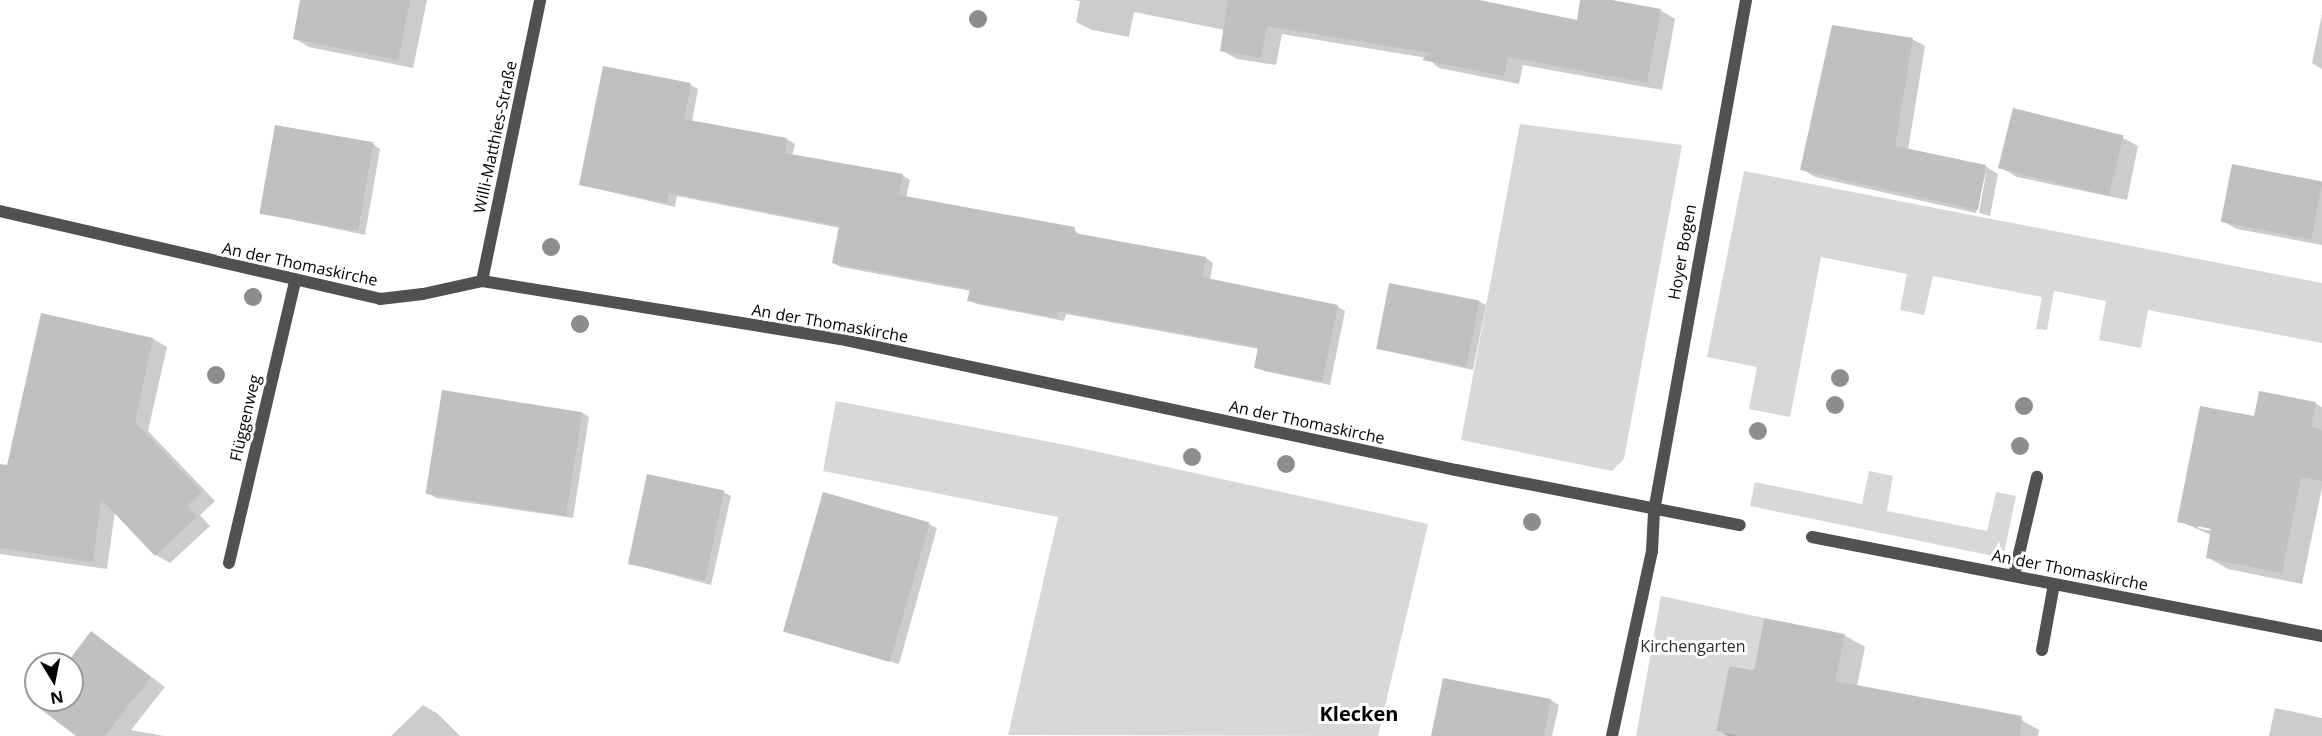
<!DOCTYPE html>
<html>
<head>
<meta charset="utf-8">
<style>
  body { margin:0 }
  #map { position:relative; width:2322px; height:736px; overflow:hidden; background:#fff; font-family:"Open Sans",sans-serif }
  div>[style] { position:absolute }
  [style*='--x'] { left:calc(var(--x)*1px); top:calc(var(--y)*1px); width:calc(var(--w)*1px); rotate:calc(var(--a)*1deg) }
  .green>* { inset:0; background:#d8d8d8 }
  .shadow>* { inset:0; background:#0003 }
  .building>* { inset:0; background:#c0c0c0; transform-origin:0 0 }
  .lane>* { height:12px; margin:-6px; padding:0 6px; transform-origin:6px; border-radius:6px; background:#515151 }
  .street>* { height:12px; margin:-6px; padding:0 6px; transform-origin:6px; border-radius:6px; background:#515151 }
  .trees>* { width:18px; height:18px; margin:-9px; border-radius:50%; background:#8d8d8d }
  span { translate:-50% -50%; white-space:nowrap; text-align:center; line-height:1.15; -webkit-text-stroke:6px #fff; paint-order:stroke }
  .street-label { font-size:16px; color:#000 }
  .park-label { font-size:16px; color:#2f2f2f }
  .quarter-label { font-size:20px; color:#000; font-weight:700 }
  .north { position:absolute; left:24px; top:652px; width:60px; height:60px; box-sizing:border-box; background:#fff; border:2px solid #999; border-radius:50%; rotate:170deg; font-size:16px; font-weight:700; line-height:24px; text-align:center; color:#000 }
  .north::after { content:''; display:block; margin:auto; width:21px; height:27px; background:#000; clip-path:polygon(50% 0,100% 100%,50% 72%,0 100%) }
</style>
</head>
<body>
<div id="map">
  <div class="green">
    <i style="clip-path:polygon(1520px 124px,1682px 145px,1624px 459px,1612px 471px,1461px 440px)"></i>
    <i style="clip-path:polygon(1744px 171px,2322px 283px,2322px 343px,2148px 310px,2141px 348px,2099px 340px,2106px 301px,2054px 291px,2047px 330px,2036px 329px,2042px 297px,1933px 276px,1924px 315px,1900px 310px,1907px 274px,1821px 257px,1790px 417px,1749px 409px,1757px 367px,1707px 357px)"></i>
    <i style="clip-path:polygon(836px 401px,1071px 446px,1428px 524px,1378px 736px,1008px 735px,1058px 517px,823px 471px)"></i>
    <i style="clip-path:polygon(1869px 471px,1893px 476px,1887px 511px,1987px 531px,1996px 492px,2016px 496px,2003px 558px,1750px 506px,1755px 482px,1862px 504px)"></i>
    <i style="clip-path:polygon(1661px 596px,1764px 618px,1754px 670px,1729px 666px,1716px 731px,1741px 736px,1636px 736px)"></i>
  </div>
  <div class="shadow">
    <i style="clip-path:polygon(302px 0,427px 0,413px 68px,309px 47px,294px 38px)"></i>
    <i style="clip-path:polygon(1073px 0,1472px 0,1578px 22px,1582px 0,1604px 0,1660px 10px,1675px 19px,1662px 90px,1523px 65px,1519px 84px,1439px 68px,1427px 58px,1282px 34px,1276px 65px,1237px 59px,1221px 50px,1225px 30px,1134px 12px,1129px 37px,1092px 30px,1076px 22px,1080px 1px)"></i>
    <i style="clip-path:polygon(2322px 14px,2322px 69px,2312px 63px)"></i>
    <i style="clip-path:polygon(1912px 39px,1925px 46px,1908px 150px,1985px 166px,1998px 174px,1990px 216px,1979px 213px,1987px 168px,1976px 213px,1815px 177px,1802px 169px)"></i>
    <i style="clip-path:polygon(691px 85px,698px 89px,692px 122px,787px 139px,795px 144px,792px 156px,902px 175px,910px 180px,906px 198px,1074px 229px,1081px 236px,1206px 258px,1213px 263px,1210px 280px,1337px 306px,1345px 311px,1330px 385px,1264px 371px,1256px 367px,1259px 349px,1066px 314px,1064px 321px,977px 304px,969px 300px,971px 291px,841px 267px,833px 263px,840px 228px,677px 196px,675px 207px,581px 185px)"></i>
    <i style="clip-path:polygon(2123px 138px,2138px 146px,2127px 200px,2017px 177px,2002px 168px)"></i>
    <i style="clip-path:polygon(373px 144px,380px 149px,365px 235px,261px 213px)"></i>
    <i style="clip-path:polygon(2322px 183px,2322px 245px,2237px 229px,2222px 221px)"></i>
    <i style="clip-path:polygon(1478px 301px,1486px 305px,1473px 370px,1378px 349px)"></i>
    <i style="clip-path:polygon(153px 339px,167px 347px,148px 431px,215px 501px,200px 515px,210px 526px,170px 563px,156px 555px,115px 511px,107px 569px,0 554px,0 465px,9px 467px)"></i>
    <i style="clip-path:polygon(evenodd,2315px 403px,2322px 407px,2322px 488px,2302px 584px,2228px 569px,2207px 557px,2211px 535px,2179px 521px,2255px 418px,2315px 403px,2198px 525px,2219px 529px,2218px 532px,2198px 528px,2198px 525px)"></i>
    <i style="clip-path:polygon(581px 412px,589px 417px,573px 518px,436px 498px,428px 493px)"></i>
    <i style="clip-path:polygon(723px 492px,731px 496px,711px 585px,628px 563px)"></i>
    <i style="clip-path:polygon(929px 524px,937px 528px,899px 664px,786px 631px)"></i>
    <i style="clip-path:polygon(92px 633px,165px 687px,131px 730px,164px 736px,78px 736px,39px 700px,72px 700px,72px 664px,68px 664px)"></i>
    <i style="clip-path:polygon(1844px 635px,1865px 647px,1857px 686px,2018px 718px,2039px 730px,2038px 736px,1728px 736px,1718px 730px,1755px 672px)"></i>
    <i style="clip-path:polygon(1444px 679px,1551px 700px,1559px 705px,1552px 736px,1433px 736px)"></i>
    <i style="clip-path:polygon(423px 705px,438px 714px,460px 736px,391px 736px)"></i>
    <i style="clip-path:polygon(2275px 708px,2322px 718px,2322px 736px,2269px 736px)"></i>
  </div>
  <div class="building">
    <i style="clip-path:polygon(300px 0,410px 0,398px 60px,293px 39px)"></i>
    <i style="clip-path:polygon(1228px 0,1479px 0,1577px 20px,1580px 0,1612px 0,1661px 9px,1647px 83px,1508px 57px,1504px 76px,1422px 60px,1430px 53px,1267px 26px,1261px 58px,1220px 51px)"></i>
    <i style="clip-path:polygon(1832px 25px,1913px 38px,1895px 146px,1986px 165px,1978px 210px,1800px 170px)"></i>
    <i style="clip-path:polygon(603px 66px,691px 83px,684px 119px,787px 138px,785px 153px,903px 174px,899px 195px,1075px 227px,1074px 233px,1206px 257px,1202px 277px,1338px 305px,1322px 382px,1254px 368px,1258px 347px,1058px 311px,1057px 318px,967px 301px,970px 289px,832px 263px,839px 226px,669px 193px,667px 203px,579px 185px)"></i>
    <i style="left:2013px;top:108px;width:114px;height:62px;rotate:14deg"></i>
    <i style="left:275px;top:125px;width:100px;height:90px;rotate:10deg"></i>
    <i style="left:2232px;top:164px;width:92px;height:59px;rotate:11deg"></i>
    <i style="left:1389px;top:283px;width:92px;height:67px;rotate:11deg"></i>
    <i style="clip-path:polygon(41px 313px,153px 338px,135px 422px,202px 492px,187px 506px,197px 517px,155px 556px,101px 499px,93px 562px,0 548px,0 464px,7px 465px)"></i>
    <i style="left:442px;top:390px;width:142px;height:105px;rotate:9deg"></i>
    <i style="clip-path:polygon(2259px 391px,2316px 402px,2311px 427px,2322px 430px,2322px 481px,2301px 477px,2282px 573px,2206px 558px,2211px 529px,2177px 522px,2200px 406px,2254px 416px)"></i>
    <i style="left:647px;top:474px;width:79px;height:92px;rotate:12deg"></i>
    <i style="left:823px;top:492px;width:111px;height:145px;rotate:16deg"></i>
    <i style="clip-path:polygon(1764px 618px,1845px 634px,1835px 681px,2022px 716px,2020px 736px,1741px 736px,1716px 731px,1729px 666px,1754px 670px)"></i>
    <i style="clip-path:polygon(91px 631px,151px 677px,105px 736px,76px 736px,34px 704px,37px 700px,72px 700px,72px 664px,66px 664px)"></i>
    <i style="clip-path:polygon(1443px 678px,1551px 699px,1544px 736px,1431px 736px)"></i>
  </div>
  <div class="lane">
    <i style="--x:2014;--y:575;--w:101;--a:-76.8"></i>
    <i style="--x:2042;--y:650;--w:67;--a:-79.7"></i>
  </div>
  <div class="street">
    <i style="--x:0;--y:211;--w:390;--a:13"></i>
    <i style="--x:380;--y:299;--w:43;--a:-6.6"></i>
    <i style="--x:423;--y:294;--w:60;--a:-12.4"></i>
    <i style="--x:482;--y:281;--w:363;--a:9.2"></i>
    <i style="--x:840;--y:339;--w:630;--a:12.01"></i>
    <i style="--x:1456;--y:470;--w:289;--a:11"></i>
    <i style="--x:482;--y:281;--w:287;--a:-78.3"></i>
    <i style="--x:1812;--y:537;--w:520;--a:10.99"></i>
    <i style="--x:229;--y:563;--w:289;--a:-76.8"></i>
    <i style="--x:1612;--y:736;--w:189;--a:-77.8"></i>
    <i style="--x:1652;--y:551;--w:40;--a:-87.1"></i>
    <i style="--x:1654;--y:511;--w:519;--a:-79.79"></i>
  </div>
  <div class="trees">
    <i style="left:978px;top:19px"></i>
    <i style="left:551px;top:247px"></i>
    <i style="left:253px;top:297px"></i>
    <i style="left:580px;top:324px"></i>
    <i style="left:216px;top:375px"></i>
    <i style="left:1840px;top:378px"></i>
    <i style="left:1835px;top:405px"></i>
    <i style="left:2024px;top:406px"></i>
    <i style="left:1758px;top:431px"></i>
    <i style="left:2020px;top:446px"></i>
    <i style="left:1192px;top:457px"></i>
    <i style="left:1286px;top:464px"></i>
    <i style="left:1532px;top:522px"></i>
  </div>
  <div class="street-label">
    <span style="left:495px;top:137px;rotate:-78deg">Willi-Matthies-Straße</span>
    <span style="left:1682px;top:252px;rotate:-80deg">Hoyer Bogen</span>
    <span style="left:300px;top:264px;rotate:12deg">An der Thomaskirche</span>
    <span style="left:830px;top:323px;rotate:10deg">An der Thomaskirche</span>
    <span style="left:245px;top:418px;rotate:-77deg">Flüggenweg</span>
    <span style="left:1307px;top:422px;rotate:12deg">An der Thomaskirche</span>
    <span style="left:2070px;top:570px;rotate:11deg">An der Thomaskirche</span>
  </div>
  <div class="park-label">
    <span style="left:1693px;top:646px">Kirchengarten</span>
  </div>
  <div class="quarter-label">
    <span style="left:1359px;top:713px">Klecken</span>
  </div>
  <div class="north">N</div>
</div>
</body>
</html>
